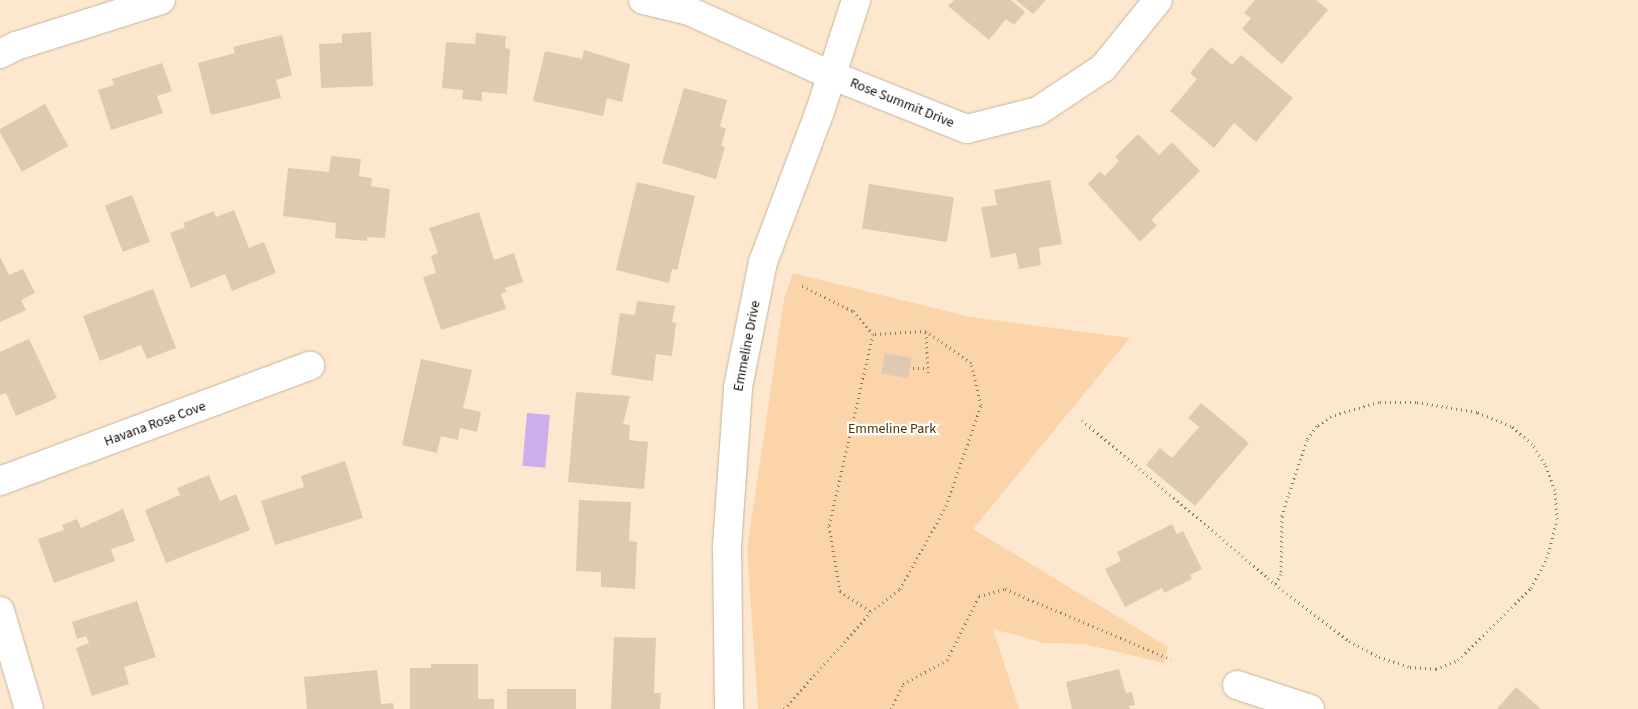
<!DOCTYPE html>
<html>
<head>
<meta charset="utf-8">
<style>
  body { margin:0 }
  #map { position:relative; width:1638px; height:709px; overflow:hidden; background:#fde8cf; font-family:"Source Sans 3",sans-serif }
  div>[style] { position:absolute }
  [style*='--x'] { left:calc(var(--x)*1px); top:calc(var(--y)*1px); width:calc(var(--w)*1px); rotate:calc(var(--a)*1deg) }
  .green>* { inset:0; background:#fbd5a9 }
  .water>* { inset:0; background:#ccaeed; transform-origin:0 0 }
  .building>* { inset:0; background:#dec9b1; transform-origin:0 0 }
  .path>* { height:3px; margin-top:-1.5px; transform-origin:0; background:repeating-linear-gradient(90deg,#877969 0 1px,transparent 0 5px) }
  .roads { filter:drop-shadow(0 0 1px #c8b39c) drop-shadow(0 0 1px #c8b39c) }
  .minor>* { height:28px; margin:-14px; padding:0 14px; transform-origin:14px; border-radius:14px; background:#fff }
  .tertiary>* { height:28px; margin:-14px; padding:0 14px; transform-origin:14px; border-radius:14px; background:#fff }
  span { translate:-50% -50%; white-space:nowrap; text-align:center; line-height:1.15; -webkit-text-stroke:4.5px #fff; paint-order:stroke }
  .street-label { font-size:14px; color:#120b04 }
  .park-label { font-size:14px; color:#513202 }
</style>
</head>
<body>
<div id="map">
  <div class="green">
    <i style="clip-path:polygon(793px 273px,970px 317px,1130px 338px,973px 529px,1168px 647px,1164px 663px,1084px 644px,1044px 643px,993px 629px,1019px 709px,758px 709px,747px 549px,784px 299px)"></i>
  </div>
  <div class="water">
    <i style="left:527px;top:413px;width:23px;height:53px;rotate:5deg"></i>
  </div>
  <div class="building">
    <i style="clip-path:polygon(954px 0,1011px 0,1025px 12px,1014px 25px,1006px 19px,989px 40px,948px 6px)"></i>
    <i style="clip-path:polygon(1016px 0,1046px 0,1033px 14px)"></i>
    <i style="clip-path:polygon(1255px 0,1316px 0,1328px 10px,1282px 64px,1242px 29px,1251px 18px,1244px 13px)"></i>
    <i style="clip-path:polygon(371px 32px,373px 86px,321px 88px,319px 44px,342px 43px,342px 34px)"></i>
    <i style="clip-path:polygon(476px 33px,506px 36px,505px 48px,510px 49px,507px 94px,482px 92px,482px 101px,462px 99px,463px 90px,442px 88px,446px 42px,475px 44px)"></i>
    <i style="clip-path:polygon(282px 35px,292px 75px,276px 80px,281px 98px,211px 115px,198px 63px,235px 53px,233px 47px)"></i>
    <i style="clip-path:polygon(1211px 47px,1232px 65px,1241px 55px,1293px 98px,1256px 142px,1234px 123px,1214px 148px,1170px 111px,1197px 79px,1190px 73px)"></i>
    <i style="clip-path:polygon(584px 50px,630px 64px,622px 102px,607px 98px,603px 116px,533px 101px,545px 51px,582px 59px)"></i>
    <i style="clip-path:polygon(162px 63px,172px 91px,157px 96px,163px 113px,111px 130px,98px 90px,114px 85px,112px 79px)"></i>
    <i style="clip-path:polygon(684px 88px,727px 100px,720px 126px,726px 129px,721px 146px,725px 147px,716px 179px,662px 163px)"></i>
    <i style="left:45px;top:104px;width:48px;height:53px;rotate:61deg"></i>
    <i style="clip-path:polygon(1138px 134px,1159px 155px,1172px 142px,1200px 171px,1151px 220px,1157px 225px,1140px 242px,1088px 184px,1100px 171px,1105px 176px,1119px 161px,1115px 157px)"></i>
    <i style="clip-path:polygon(331px 156px,361px 159px,359px 176px,372px 178px,371px 186px,390px 189px,385px 238px,367px 237px,367px 241px,335px 238px,336px 223px,283px 216px,288px 168px,329px 172px)"></i>
    <i style="clip-path:polygon(1050px 180px,1062px 244px,1039px 248px,1041px 265px,1019px 269px,1016px 253px,991px 258px,981px 207px,997px 205px,994px 190px)"></i>
    <i style="clip-path:polygon(637px 182px,695px 196px,677px 270px,672px 269px,669px 283px,616px 270px)"></i>
    <i style="left:869px;top:184px;width:86px;height:45px;rotate:9deg"></i>
    <i style="left:132px;top:195px;width:50px;height:29px;rotate:69deg"></i>
    <i style="clip-path:polygon(234px 210px,249px 248px,264px 242px,276px 273px,232px 291px,225px 274px,191px 288px,170px 233px,185px 227px,183px 223px,214px 211px,216px 217px)"></i>
    <i style="clip-path:polygon(479px 212px,494px 260px,514px 253px,523px 282px,505px 288px,506px 292px,501px 294px,506px 309px,441px 330px,423px 277px,436px 273px,431px 256px,438px 253px,429px 228px)"></i>
    <i style="clip-path:polygon(0 257px,9px 275px,23px 269px,35px 293px,21px 300px,26px 310px,0 322px)"></i>
    <i style="clip-path:polygon(153px 289px,176px 348px,147px 359px,141px 345px,100px 361px,83px 316px)"></i>
    <i style="clip-path:polygon(637px 301px,675px 306px,672px 322px,676px 323px,672px 356px,656px 354px,653px 381px,611px 375px,620px 313px,635px 315px)"></i>
    <i style="clip-path:polygon(29px 339px,57px 398px,16px 416px,6px 393px,0 395px,0 352px)"></i>
    <i style="left:885px;top:353px;width:27px;height:21px;rotate:10deg"></i>
    <i style="clip-path:polygon(421px 359px,472px 370px,463px 408px,481px 412px,477px 432px,460px 428px,458px 440px,441px 436px,437px 453px,402px 445px)"></i>
    <i style="clip-path:polygon(576px 392px,630px 396px,623px 424px,630px 425px,629px 440px,648px 442px,644px 489px,568px 482px)"></i>
    <i style="clip-path:polygon(1201px 403px,1249px 443px,1195px 506px,1146px 465px,1160px 448px,1172px 458px,1199px 427px,1188px 418px)"></i>
    <i style="clip-path:polygon(345px 461px,363px 518px,275px 545px,261px 501px,304px 487px,301px 476px)"></i>
    <i style="clip-path:polygon(209px 475px,220px 501px,236px 494px,250px 530px,166px 563px,145px 510px,180px 495px,177px 488px)"></i>
    <i style="clip-path:polygon(579px 500px,631px 502px,629px 541px,637px 542px,635px 589px,601px 587px,601px 572px,576px 571px)"></i>
    <i style="clip-path:polygon(123px 509px,135px 541px,111px 549px,115px 561px,54px 583px,38px 539px,64px 530px,62px 525px,77px 519px,81px 528px)"></i>
    <i style="clip-path:polygon(1172px 524px,1177px 534px,1183px 531px,1202px 569px,1190px 575px,1192px 579px,1164px 593px,1162px 588px,1125px 607px,1105px 569px,1121px 561px,1117px 552px)"></i>
    <i style="clip-path:polygon(137px 601px,156px 657px,124px 667px,129px 684px,92px 696px,76px 648px,89px 643px,86px 636px,77px 639px,72px 622px)"></i>
    <i style="clip-path:polygon(614px 637px,656px 638px,654px 693px,661px 693px,660px 709px,611px 709px)"></i>
    <i style="clip-path:polygon(431px 664px,478px 664px,478px 699px,494px 699px,494px 709px,410px 709px,410px 668px,431px 668px)"></i>
    <i style="clip-path:polygon(1119px 669px,1126px 693px,1132px 692px,1135px 705px,1129px 706px,1130px 709px,1072px 709px,1066px 682px)"></i>
    <i style="clip-path:polygon(377px 670px,381px 704px,393px 703px,394px 709px,307px 709px,304px 677px)"></i>
    <i style="clip-path:polygon(1516px 687px,1541px 709px,1497px 709px)"></i>
    <i style="left:576px;top:689px;width:20px;height:69px;rotate:90deg"></i>
  </div>
  <div class="path">
    <i style="--x:802;--y:286;--w:57;--a:26.1"></i>
    <i style="--x:853;--y:311;--w:30;--a:49"></i>
    <i style="--x:873;--y:334;--w:197;--a:102.9"></i>
    <i style="--x:829;--y:526;--w:66;--a:80.4"></i>
    <i style="--x:840;--y:591;--w:37;--a:34"></i>
    <i style="--x:926;--y:332;--w:41;--a:87.2"></i>
    <i style="--x:913;--y:368;--w:15;--a:0"></i>
    <i style="--x:1082;--y:420;--w:244;--a:40.3"></i>
    <i style="--x:1268;--y:578;--w:9;--a:41"></i>
    <i style="--x:1275;--y:584;--w:93;--a:37.6"></i>
    <i style="--x:1349;--y:641;--w:34;--a:28"></i>
    <i style="--x:1379;--y:657;--w:33;--a:18"></i>
    <i style="--x:1410;--y:667;--w:26;--a:4"></i>
    <i style="--x:1436;--y:669;--w:24;--a:-22"></i>
    <i style="--x:1458;--y:660;--w:103;--a:-44.6"></i>
    <i style="--x:1531;--y:588;--w:34;--a:-62"></i>
    <i style="--x:1547;--y:558;--w:40;--a:-75.6"></i>
    <i style="--x:1557;--y:519;--w:29;--a:-94"></i>
    <i style="--x:1555;--y:490;--w:28;--a:-111"></i>
    <i style="--x:1545;--y:464;--w:24;--a:-123"></i>
    <i style="--x:1532;--y:444;--w:28;--a:-139"></i>
    <i style="--x:1511;--y:426;--w:37;--a:-158"></i>
    <i style="--x:1477;--y:412;--w:62;--a:-170.7"></i>
    <i style="--x:1416;--y:402;--w:37;--a:180"></i>
    <i style="--x:1379;--y:402;--w:50;--a:163.7"></i>
    <i style="--x:1331;--y:416;--w:17;--a:144"></i>
    <i style="--x:1317;--y:426;--w:17;--a:126"></i>
    <i style="--x:1307;--y:440;--w:59;--a:108.7"></i>
    <i style="--x:1288;--y:496;--w:21;--a:107"></i>
    <i style="--x:1282;--y:516;--w:58;--a:91"></i>
    <i style="--x:1281;--y:574;--w:12;--a:121"></i>
    <i style="--x:784;--y:709;--w:130;--a:-48.1"></i>
    <i style="--x:871;--y:612;--w:37;--a:-38"></i>
    <i style="--x:900;--y:589;--w:95;--a:-61"></i>
    <i style="--x:946;--y:506;--w:107;--a:-70.9"></i>
    <i style="--x:981;--y:405;--w:43;--a:-103.4"></i>
    <i style="--x:971;--y:363;--w:55;--a:-144.6"></i>
    <i style="--x:926;--y:331;--w:53;--a:176.8"></i>
    <i style="--x:891;--y:709;--w:28;--a:-64"></i>
    <i style="--x:903;--y:684;--w:50;--a:-28.6"></i>
    <i style="--x:947;--y:660;--w:72;--a:-63.4"></i>
    <i style="--x:979;--y:596;--w:27;--a:-15"></i>
    <i style="--x:1005;--y:589;--w:180;--a:22.9"></i>
  </div>
  <div class="roads">
    <div class="minor">
      <i style="--x:643;--y:0;--w:47;--a:13.4"></i>
      <i style="--x:689;--y:11;--w:156;--a:24.3"></i>
      <i style="--x:831;--y:75;--w:146;--a:21.7"></i>
      <i style="--x:967;--y:129;--w:73;--a:-14.2"></i>
      <i style="--x:1038;--y:111;--w:78;--a:-33.5"></i>
      <i style="--x:1103;--y:68;--w:87;--a:-51"></i>
      <i style="--x:0;--y:54;--w:18;--a:-27"></i>
      <i style="--x:16;--y:46;--w:152;--a:-17.6"></i>
      <i style="--x:0;--y:481;--w:331;--a:-20.4"></i>
      <i style="--x:0;--y:611;--w:102;--a:73.5"></i>
      <i style="--x:1237;--y:685;--w:77;--a:18.2"></i>
    </div>
    <div class="tertiary">
      <i style="--x:729;--y:709;--w:163;--a:-90.7"></i>
      <i style="--x:727;--y:546;--w:159;--a:-86"></i>
      <i style="--x:738;--y:387;--w:127;--a:-78.7"></i>
      <i style="--x:763;--y:262;--w:161;--a:-69.3"></i>
      <i style="--x:820;--y:111;--w:117;--a:-72"></i>
    </div>
  </div>
  <div class="street-label">
    <span style="left:902px;top:103px;rotate:22deg">Rose Summit Drive</span>
    <span style="left:747px;top:346px;rotate:-79deg">Emmeline Drive</span>
    <span style="left:155px;top:424px;rotate:-20deg">Havana Rose Cove</span>
  </div>
  <div class="park-label">
    <span style="left:892px;top:429px">Emmeline Park</span>
  </div>
</div>
</body>
</html>
